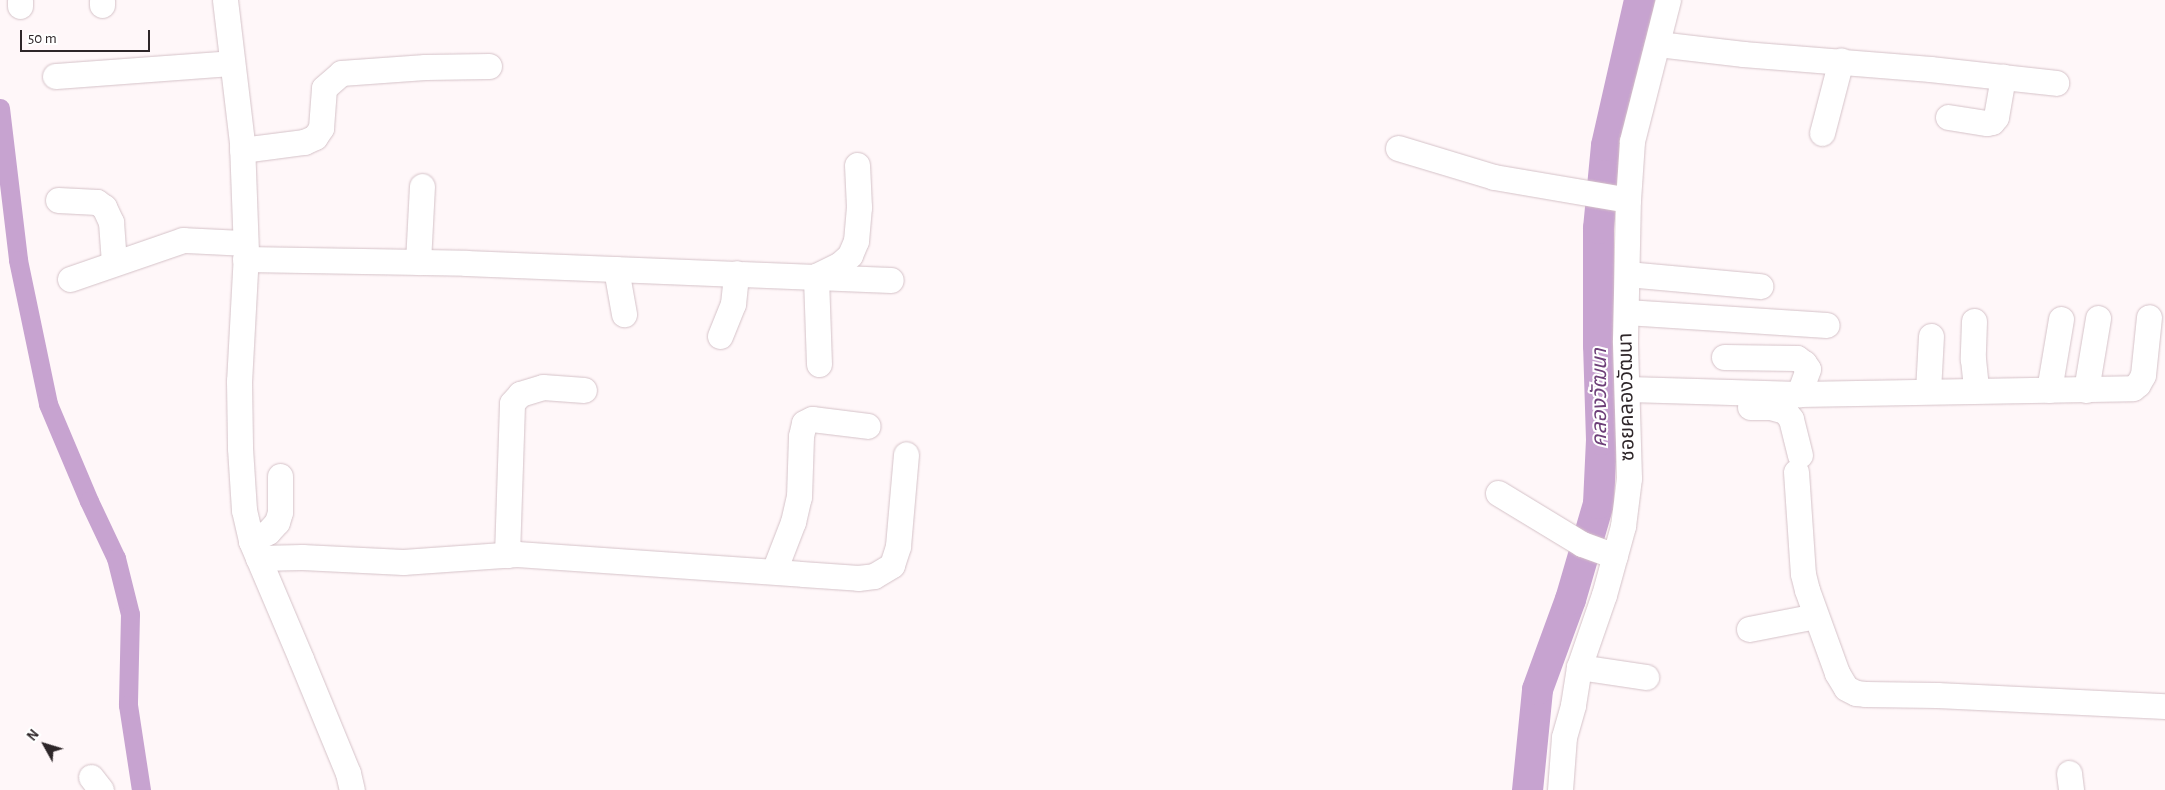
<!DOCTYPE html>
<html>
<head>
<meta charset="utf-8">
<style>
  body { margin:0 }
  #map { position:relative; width:2165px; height:790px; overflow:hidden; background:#fff7f9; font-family:"Alegreya Sans","Noto Sans Thai",sans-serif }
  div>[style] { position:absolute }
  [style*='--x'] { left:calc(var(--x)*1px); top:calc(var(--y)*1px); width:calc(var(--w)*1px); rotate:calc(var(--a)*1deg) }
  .canal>* { height:19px; margin:-9.5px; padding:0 9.5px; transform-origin:9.5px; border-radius:9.5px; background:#c7a3d0 }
  .river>* { height:31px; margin:-15.5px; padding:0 15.5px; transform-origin:15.5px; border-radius:15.5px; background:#c7a3d0 }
  .roads { filter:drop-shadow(0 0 1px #d5c2c8) drop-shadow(0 0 1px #d5c2c8) }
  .minor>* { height:25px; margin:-12.5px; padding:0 12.5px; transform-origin:12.5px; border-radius:12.5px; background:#fff }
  span { translate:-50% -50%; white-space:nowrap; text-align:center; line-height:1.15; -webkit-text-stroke:4px #fff; paint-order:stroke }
  .street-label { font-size:20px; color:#2e2629 }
  .water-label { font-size:21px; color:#6e4079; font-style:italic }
  .north { position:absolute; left:20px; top:720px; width:50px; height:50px; -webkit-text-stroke:4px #fff; paint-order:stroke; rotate:309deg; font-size:14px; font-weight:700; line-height:20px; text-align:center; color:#2e2629 }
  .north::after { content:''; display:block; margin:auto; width:18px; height:22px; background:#2e2629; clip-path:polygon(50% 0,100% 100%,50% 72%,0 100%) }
  .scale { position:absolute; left:20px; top:30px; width:130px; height:22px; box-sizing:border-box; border:2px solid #2e2629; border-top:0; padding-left:6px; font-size:15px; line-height:18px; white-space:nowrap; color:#2e2629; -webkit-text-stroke:4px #fff; paint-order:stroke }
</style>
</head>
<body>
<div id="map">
  <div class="canal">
    <i style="--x:0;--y:108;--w:153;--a:83.2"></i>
    <i style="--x:18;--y:260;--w:147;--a:78.2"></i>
    <i style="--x:48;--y:404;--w:105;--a:67.1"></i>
    <i style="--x:89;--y:501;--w:63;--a:64.7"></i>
    <i style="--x:116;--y:558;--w:58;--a:76"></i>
    <i style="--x:130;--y:614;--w:91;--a:91.3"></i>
    <i style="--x:128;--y:705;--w:86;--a:81.3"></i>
  </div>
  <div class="river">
    <i style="--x:1527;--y:790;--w:101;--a:-84.3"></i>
    <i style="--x:1537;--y:689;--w:96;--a:-69.9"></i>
    <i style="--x:1570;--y:599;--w:100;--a:-73.7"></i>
    <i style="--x:1598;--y:503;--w:64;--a:-87.3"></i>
    <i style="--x:1601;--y:439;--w:94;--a:-91.8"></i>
    <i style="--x:1598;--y:345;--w:117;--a:-90"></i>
    <i style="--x:1598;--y:228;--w:83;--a:-84.5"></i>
    <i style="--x:1606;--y:145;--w:149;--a:-77.2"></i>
  </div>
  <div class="roads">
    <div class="minor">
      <i style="--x:20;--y:0;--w:6;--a:90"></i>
      <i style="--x:102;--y:0;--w:5;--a:90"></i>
      <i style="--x:225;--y:0;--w:144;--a:83.2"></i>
      <i style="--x:242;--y:143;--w:110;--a:87.9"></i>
      <i style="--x:246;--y:253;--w:128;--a:93.1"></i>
      <i style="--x:239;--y:381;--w:67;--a:89.1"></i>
      <i style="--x:240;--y:448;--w:62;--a:86.3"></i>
      <i style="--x:244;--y:510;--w:32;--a:77"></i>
      <i style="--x:251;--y:541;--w:128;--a:67"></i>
      <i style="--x:301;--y:659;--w:123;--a:67.6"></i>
      <i style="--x:348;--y:773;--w:17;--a:77"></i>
      <i style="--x:1658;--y:44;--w:86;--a:6.7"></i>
      <i style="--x:1743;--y:54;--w:188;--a:4.6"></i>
      <i style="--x:1930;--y:69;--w:127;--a:6.3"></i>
      <i style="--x:55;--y:76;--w:177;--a:-4.2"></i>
      <i style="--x:1948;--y:117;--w:39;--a:9"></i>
      <i style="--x:1987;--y:123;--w:5;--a:-11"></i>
      <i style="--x:1992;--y:122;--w:6;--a:-51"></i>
      <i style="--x:1996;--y:117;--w:41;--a:-80.1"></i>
      <i style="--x:1822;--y:133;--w:75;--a:-75.4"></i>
      <i style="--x:1398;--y:148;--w:100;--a:16.8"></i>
      <i style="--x:1494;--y:177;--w:136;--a:9.7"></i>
      <i style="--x:242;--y:150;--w:63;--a:-7.4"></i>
      <i style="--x:304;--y:142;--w:12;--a:-24"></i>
      <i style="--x:315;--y:137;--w:11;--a:-56"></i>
      <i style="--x:321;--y:128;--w:40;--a:-85.7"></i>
      <i style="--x:324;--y:88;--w:23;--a:-41"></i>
      <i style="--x:341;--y:73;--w:84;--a:-4.1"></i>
      <i style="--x:425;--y:67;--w:64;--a:-0.9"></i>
      <i style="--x:58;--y:200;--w:39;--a:3"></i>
      <i style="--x:97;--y:202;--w:9;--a:36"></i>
      <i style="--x:104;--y:207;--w:17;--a:65"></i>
      <i style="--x:111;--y:222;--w:41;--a:85.8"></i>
      <i style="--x:245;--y:259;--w:221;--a:1"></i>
      <i style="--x:466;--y:263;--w:425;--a:2.3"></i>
      <i style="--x:418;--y:262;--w:76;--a:-87"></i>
      <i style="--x:616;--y:269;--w:46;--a:79.9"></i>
      <i style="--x:1627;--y:274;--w:134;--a:5.2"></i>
      <i style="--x:70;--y:279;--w:120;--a:-19"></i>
      <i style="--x:183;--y:240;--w:62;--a:2.8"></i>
      <i style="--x:1626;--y:312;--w:201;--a:3.7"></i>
      <i style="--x:1974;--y:321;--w:38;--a:92"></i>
      <i style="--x:1973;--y:359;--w:31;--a:84"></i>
      <i style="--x:720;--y:336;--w:35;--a:-68"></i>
      <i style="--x:733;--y:304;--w:31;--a:-84"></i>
      <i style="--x:1724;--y:357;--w:73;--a:0.8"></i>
      <i style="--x:1797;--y:358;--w:9;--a:36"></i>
      <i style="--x:1804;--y:363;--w:7;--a:56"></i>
      <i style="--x:1808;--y:369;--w:27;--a:110"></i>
      <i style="--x:819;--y:364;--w:88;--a:-92"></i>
      <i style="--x:816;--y:276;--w:25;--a:-26"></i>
      <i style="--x:839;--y:265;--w:15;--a:-42"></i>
      <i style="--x:850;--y:255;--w:15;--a:-67"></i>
      <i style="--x:856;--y:241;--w:34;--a:-85"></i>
      <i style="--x:859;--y:207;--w:42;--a:-92.7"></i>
      <i style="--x:1628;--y:389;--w:171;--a:1.7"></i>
      <i style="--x:1799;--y:394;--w:334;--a:-1"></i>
      <i style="--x:2133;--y:388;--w:6;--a:-39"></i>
      <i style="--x:2138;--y:384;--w:10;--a:-61"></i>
      <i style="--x:2143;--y:375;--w:58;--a:-84.1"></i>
      <i style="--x:2049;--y:390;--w:72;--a:-80.4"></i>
      <i style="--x:2086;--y:390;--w:73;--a:-80.5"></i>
      <i style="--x:1928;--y:391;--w:55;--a:-86.9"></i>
      <i style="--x:1750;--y:407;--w:20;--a:0"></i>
      <i style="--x:1770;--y:407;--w:16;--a:15"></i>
      <i style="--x:1785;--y:411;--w:10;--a:53"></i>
      <i style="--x:1791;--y:419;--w:37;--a:76"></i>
      <i style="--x:1796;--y:472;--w:102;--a:86.1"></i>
      <i style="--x:1803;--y:574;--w:16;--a:76"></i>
      <i style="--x:1807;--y:590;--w:88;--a:70.1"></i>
      <i style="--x:1837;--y:673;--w:17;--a:59"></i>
      <i style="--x:1846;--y:688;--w:11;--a:27"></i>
      <i style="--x:1856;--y:693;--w:9;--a:6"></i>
      <i style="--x:1865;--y:694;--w:72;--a:0.8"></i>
      <i style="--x:1937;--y:695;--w:228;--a:2.8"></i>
      <i style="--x:1498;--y:493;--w:98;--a:31.3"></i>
      <i style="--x:1582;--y:544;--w:35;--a:20"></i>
      <i style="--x:251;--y:541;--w:19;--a:-28"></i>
      <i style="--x:268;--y:532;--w:13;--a:-48"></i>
      <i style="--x:277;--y:522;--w:10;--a:-73"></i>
      <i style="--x:280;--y:512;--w:36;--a:-90"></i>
      <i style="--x:507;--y:555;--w:152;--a:-88.1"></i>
      <i style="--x:512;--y:403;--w:12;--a:-48"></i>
      <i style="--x:520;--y:394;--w:24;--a:-17"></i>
      <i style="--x:543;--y:387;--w:41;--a:4.2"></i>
      <i style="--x:258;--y:558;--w:44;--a:-1.3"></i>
      <i style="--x:302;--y:557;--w:101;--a:2.8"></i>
      <i style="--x:403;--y:562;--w:114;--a:-4"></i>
      <i style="--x:517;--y:554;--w:342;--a:4"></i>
      <i style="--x:858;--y:578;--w:16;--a:-7"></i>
      <i style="--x:874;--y:576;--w:21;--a:-31"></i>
      <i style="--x:892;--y:565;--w:20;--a:-72"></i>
      <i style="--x:898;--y:546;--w:92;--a:-85"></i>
      <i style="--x:774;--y:571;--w:53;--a:-68.8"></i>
      <i style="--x:793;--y:522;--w:26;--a:-77"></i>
      <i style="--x:799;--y:497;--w:61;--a:-88.1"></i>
      <i style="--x:801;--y:436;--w:13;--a:-77"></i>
      <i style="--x:804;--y:423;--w:9;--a:-27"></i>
      <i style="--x:812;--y:419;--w:56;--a:7.1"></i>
      <i style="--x:1749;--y:629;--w:68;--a:-11"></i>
      <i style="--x:1579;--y:667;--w:68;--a:8.5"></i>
      <i style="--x:2069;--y:773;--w:17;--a:83"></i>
      <i style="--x:91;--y:777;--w:16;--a:52"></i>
      <i style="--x:1560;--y:790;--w:53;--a:-85.7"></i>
      <i style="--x:1564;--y:737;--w:33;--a:-74"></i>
      <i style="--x:1573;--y:705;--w:38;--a:-81"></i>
      <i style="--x:1579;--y:667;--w:76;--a:-70.9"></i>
      <i style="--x:1604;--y:595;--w:72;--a:-74.6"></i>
      <i style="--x:1623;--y:526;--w:48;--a:-82.9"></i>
      <i style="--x:1629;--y:478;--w:138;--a:-91.7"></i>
      <i style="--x:1625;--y:340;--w:140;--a:-88.8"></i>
      <i style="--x:1628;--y:200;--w:59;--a:-86.1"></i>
      <i style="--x:1632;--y:141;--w:146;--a:-75.7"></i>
    </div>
  </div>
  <div class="street-label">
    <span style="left:1627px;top:397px;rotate:-91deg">ซอยคลองวัฒนา</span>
  </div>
  <div class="water-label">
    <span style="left:1600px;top:398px;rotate:-90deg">คลองวัฒนา</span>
  </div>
  <div class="north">N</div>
  <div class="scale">50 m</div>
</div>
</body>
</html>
